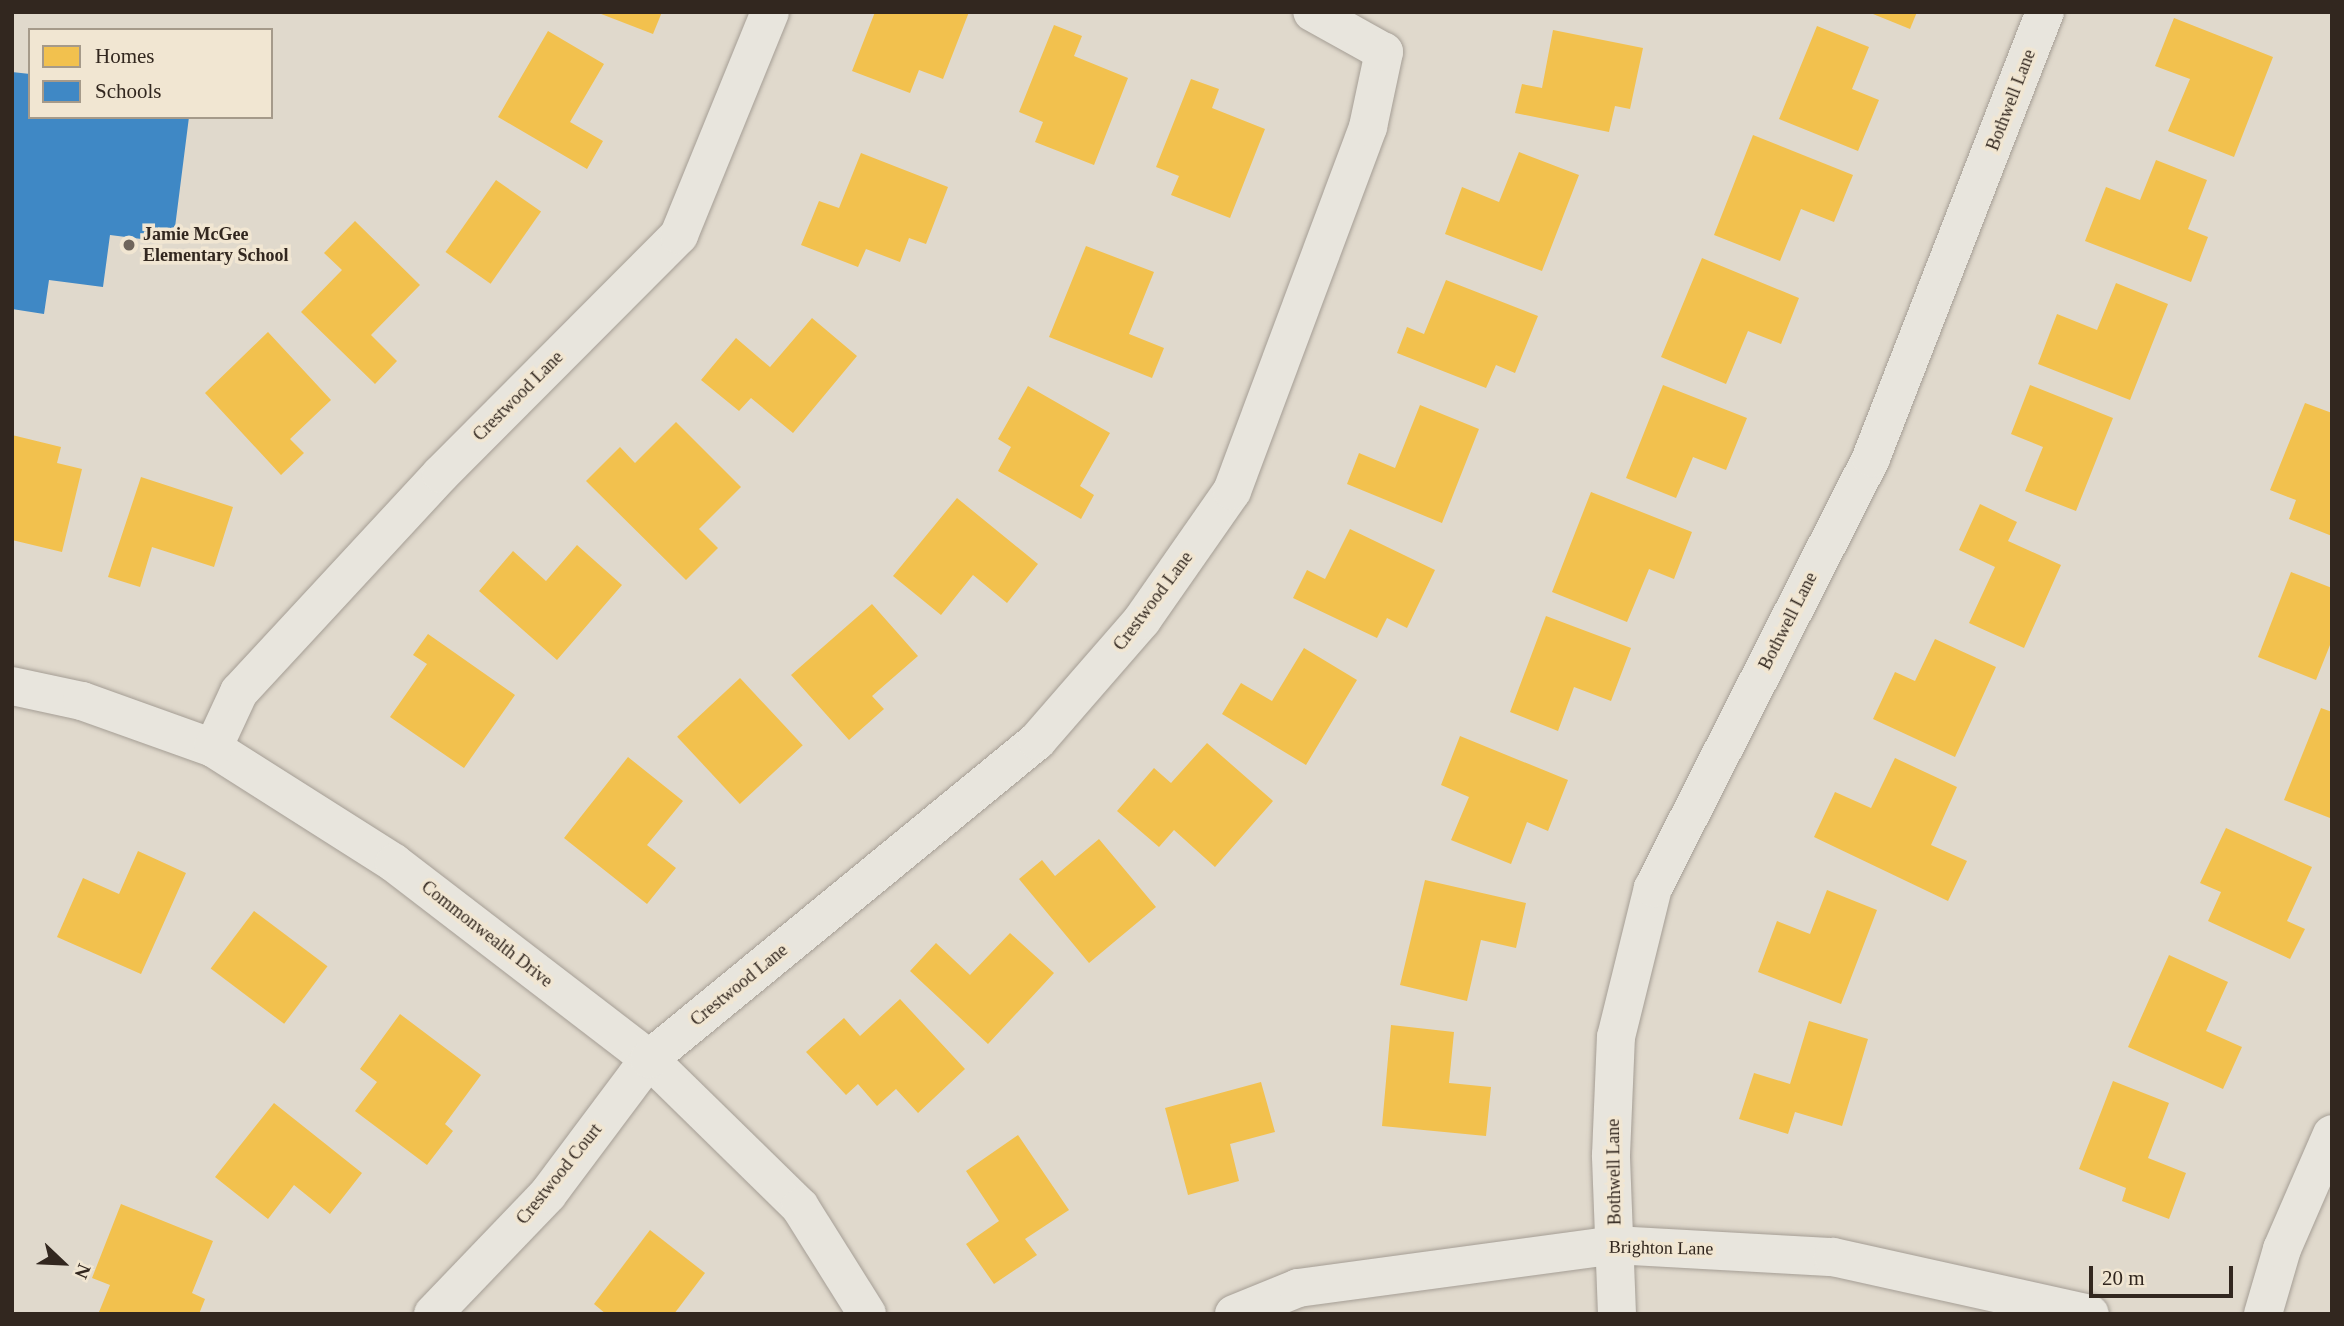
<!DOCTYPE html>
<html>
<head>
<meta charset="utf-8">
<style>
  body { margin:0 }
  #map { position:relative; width:2344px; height:1326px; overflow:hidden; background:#e0d9cc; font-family:Georgia,serif }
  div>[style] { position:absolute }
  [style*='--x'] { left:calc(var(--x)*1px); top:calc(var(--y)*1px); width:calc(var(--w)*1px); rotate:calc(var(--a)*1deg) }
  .homes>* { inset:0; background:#f2c14e; transform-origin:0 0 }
  .schools>* { inset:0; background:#3f88c5 }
  .roads { filter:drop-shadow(0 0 2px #a59e95) drop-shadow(0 0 2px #a59e95) }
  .minor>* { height:38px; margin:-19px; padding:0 19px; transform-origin:19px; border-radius:19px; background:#e8e5dd }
  .dots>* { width:19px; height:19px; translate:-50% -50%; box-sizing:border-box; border:4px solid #f1e6d2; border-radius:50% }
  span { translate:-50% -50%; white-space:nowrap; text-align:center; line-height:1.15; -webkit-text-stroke:7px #f1e6d2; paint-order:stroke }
  .street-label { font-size:18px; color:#32271f }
  .poi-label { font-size:18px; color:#32271f; font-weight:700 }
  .left { translate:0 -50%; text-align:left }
  .frame { position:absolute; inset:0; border:14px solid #32271f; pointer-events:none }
  .legend { position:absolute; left:28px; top:28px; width:245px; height:91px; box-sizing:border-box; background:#f1e6d2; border:2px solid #a59a8a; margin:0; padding:9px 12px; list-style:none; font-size:21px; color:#32271f }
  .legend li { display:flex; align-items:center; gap:14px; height:35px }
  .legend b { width:35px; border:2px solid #a59a8a }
  .north { position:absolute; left:28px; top:1228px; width:70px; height:70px; -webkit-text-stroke:5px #f1e6d2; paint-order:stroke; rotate:113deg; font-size:19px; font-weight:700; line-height:28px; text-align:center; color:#32271f }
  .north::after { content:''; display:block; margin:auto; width:24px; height:32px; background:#32271f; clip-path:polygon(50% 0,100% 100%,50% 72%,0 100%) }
  .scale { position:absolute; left:2089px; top:1266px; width:144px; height:32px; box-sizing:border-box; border:4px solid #32271f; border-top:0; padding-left:9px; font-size:21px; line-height:24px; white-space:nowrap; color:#32271f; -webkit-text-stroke:5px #f1e6d2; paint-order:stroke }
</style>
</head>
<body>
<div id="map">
  <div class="homes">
    <i style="clip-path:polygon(596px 12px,662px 12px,653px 34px)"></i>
    <i style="clip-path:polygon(875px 12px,969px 12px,943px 79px,919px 70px,910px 93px,852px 71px)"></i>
    <i style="clip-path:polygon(1868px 12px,1917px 12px,1910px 29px)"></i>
    <i style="clip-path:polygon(2174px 18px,2273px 57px,2234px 157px,2168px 131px,2190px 79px,2155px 66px)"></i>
    <i style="clip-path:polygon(1054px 25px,1082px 36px,1074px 56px,1128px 78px,1094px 165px,1035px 142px,1043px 122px,1019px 112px)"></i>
    <i style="clip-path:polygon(1817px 26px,1869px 47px,1852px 89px,1879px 100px,1858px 151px,1779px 119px)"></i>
    <i style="clip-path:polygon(1553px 30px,1643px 48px,1630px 109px,1615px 106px,1609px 132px,1515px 113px,1522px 84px,1542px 88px)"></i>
    <i style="clip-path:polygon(548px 31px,604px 64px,570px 122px,603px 141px,587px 169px,498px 117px)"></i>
    <i style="clip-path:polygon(1191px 79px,1219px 89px,1212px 108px,1265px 129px,1230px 218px,1171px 195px,1179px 176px,1156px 167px)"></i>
    <i style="clip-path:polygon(1753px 135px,1853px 175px,1834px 222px,1801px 209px,1780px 261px,1714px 235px)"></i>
    <i style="clip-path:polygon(1519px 152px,1579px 175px,1542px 271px,1445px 234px,1462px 187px,1499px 202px)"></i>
    <i style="clip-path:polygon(861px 153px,948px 187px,926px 244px,909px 238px,900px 262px,866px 249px,858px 267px,801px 245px,819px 201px,839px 208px)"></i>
    <i style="clip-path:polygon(2156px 160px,2207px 180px,2188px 229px,2208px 237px,2191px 282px,2085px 241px,2106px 187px,2140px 200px)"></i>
    <i style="left:496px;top:180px;width:55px;height:88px;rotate:35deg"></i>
    <i style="clip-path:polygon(355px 221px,420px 285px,371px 335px,397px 361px,375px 384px,301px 312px,342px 270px,324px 253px)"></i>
    <i style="clip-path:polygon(1086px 246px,1154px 272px,1129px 334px,1164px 348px,1152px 378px,1049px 337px)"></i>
    <i style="clip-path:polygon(1702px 258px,1799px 298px,1781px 344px,1748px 331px,1726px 384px,1661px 357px)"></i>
    <i style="clip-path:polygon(1446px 280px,1538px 316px,1515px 373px,1496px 365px,1486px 388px,1397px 353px,1407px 327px,1424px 334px)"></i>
    <i style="clip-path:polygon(2116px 283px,2168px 304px,2130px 400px,2038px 364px,2057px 314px,2097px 330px)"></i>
    <i style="clip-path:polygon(812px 318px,857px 356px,793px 433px,751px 398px,739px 411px,701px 380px,736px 338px,770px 367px)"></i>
    <i style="clip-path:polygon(268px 332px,331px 400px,290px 439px,304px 453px,281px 475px,205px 393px)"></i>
    <i style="clip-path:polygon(1663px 385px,1747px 418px,1726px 470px,1693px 457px,1676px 498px,1626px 478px)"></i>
    <i style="clip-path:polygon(2030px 385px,2113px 418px,2076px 511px,2025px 491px,2043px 447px,2011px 434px)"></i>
    <i style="clip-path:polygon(1028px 386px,1110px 433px,1080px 486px,1094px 495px,1081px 519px,998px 471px,1011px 447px,998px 439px)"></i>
    <i style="clip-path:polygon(2305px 403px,2332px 413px,2332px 536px,2289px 519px,2296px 500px,2270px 490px)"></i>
    <i style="clip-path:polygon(1420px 405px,1479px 429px,1442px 523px,1347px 484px,1359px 453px,1395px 468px)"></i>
    <i style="clip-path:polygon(676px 422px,741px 487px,699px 529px,718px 548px,686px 580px,586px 481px,620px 447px,635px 463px)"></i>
    <i style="clip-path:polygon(12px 435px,61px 447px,57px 463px,82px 469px,62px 552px,12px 540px)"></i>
    <i style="clip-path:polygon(141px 477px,233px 507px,214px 567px,152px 547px,140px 587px,108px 577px)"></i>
    <i style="clip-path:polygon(1591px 492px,1692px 532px,1674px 579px,1649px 569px,1627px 622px,1552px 592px)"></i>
    <i style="clip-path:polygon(957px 498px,1038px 564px,1007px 603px,973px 575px,941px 615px,893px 576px)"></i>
    <i style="clip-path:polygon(1980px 504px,2017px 522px,2008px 541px,2061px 565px,2024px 648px,1969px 623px,1995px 567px,1959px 550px)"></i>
    <i style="clip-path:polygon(1350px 529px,1435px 570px,1407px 628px,1387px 618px,1377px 638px,1293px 598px,1307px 570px,1325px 579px)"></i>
    <i style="clip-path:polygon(577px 545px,622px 585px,557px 660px,479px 591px,513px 551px,546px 581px)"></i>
    <i style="clip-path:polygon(2291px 572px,2332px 588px,2332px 640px,2316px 680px,2258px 657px)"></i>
    <i style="clip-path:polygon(872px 604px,918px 656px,872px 696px,884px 709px,849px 740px,791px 675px)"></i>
    <i style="clip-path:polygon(1546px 616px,1631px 648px,1611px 701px,1574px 687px,1558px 731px,1510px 712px)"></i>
    <i style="clip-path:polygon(428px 634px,515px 695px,464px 768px,390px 717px,427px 664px,413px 655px)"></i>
    <i style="clip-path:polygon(1935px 639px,1996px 667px,1955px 757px,1873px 719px,1895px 672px,1915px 681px)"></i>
    <i style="clip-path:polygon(1304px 648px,1357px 680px,1306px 765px,1222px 714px,1241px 683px,1272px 701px)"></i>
    <i style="left:740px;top:678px;width:92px;height:86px;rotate:47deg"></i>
    <i style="clip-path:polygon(2321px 708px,2332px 712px,2330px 818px,2284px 800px)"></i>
    <i style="clip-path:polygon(1460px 736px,1568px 780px,1548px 831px,1527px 822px,1511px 864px,1451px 840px,1469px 797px,1441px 785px)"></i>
    <i style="clip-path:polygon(1207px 743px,1273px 801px,1215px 867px,1174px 830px,1159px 847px,1117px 811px,1154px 768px,1171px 783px)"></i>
    <i style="clip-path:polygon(628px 757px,683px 801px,647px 845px,676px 868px,647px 904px,564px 838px)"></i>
    <i style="clip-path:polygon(1895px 758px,1957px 787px,1931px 845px,1967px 861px,1948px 901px,1814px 837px,1835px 792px,1871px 808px)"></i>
    <i style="clip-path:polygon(2226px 828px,2312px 867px,2287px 921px,2305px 929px,2290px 959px,2208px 921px,2221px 892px,2200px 883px)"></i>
    <i style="clip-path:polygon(1099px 839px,1156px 907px,1089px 963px,1019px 879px,1042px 860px,1055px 876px)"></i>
    <i style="clip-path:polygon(138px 851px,186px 873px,141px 974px,57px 937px,83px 878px,119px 894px)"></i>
    <i style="clip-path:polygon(1425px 880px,1526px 903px,1516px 948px,1481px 940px,1467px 1001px,1400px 985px)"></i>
    <i style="clip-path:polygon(1827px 890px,1877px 910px,1841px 1004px,1758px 972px,1777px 921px,1810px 934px)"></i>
    <i style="left:254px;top:911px;width:92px;height:72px;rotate:37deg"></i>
    <i style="clip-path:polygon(1010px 933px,1054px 973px,988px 1044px,910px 971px,936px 943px,970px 975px)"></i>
    <i style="clip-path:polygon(2169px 955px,2228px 982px,2206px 1031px,2242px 1047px,2223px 1089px,2128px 1047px)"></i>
    <i style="clip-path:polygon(900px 999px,965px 1069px,918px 1113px,896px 1089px,877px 1106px,858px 1084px,846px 1095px,806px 1052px,844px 1018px,860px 1036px)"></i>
    <i style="clip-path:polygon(400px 1014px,481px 1075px,445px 1124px,453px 1131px,427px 1165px,355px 1111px,377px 1082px,360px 1069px)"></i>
    <i style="clip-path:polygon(1809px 1021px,1868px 1039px,1842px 1126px,1795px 1112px,1788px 1134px,1739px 1119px,1754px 1073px,1790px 1084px)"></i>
    <i style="clip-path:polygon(1391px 1025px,1454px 1032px,1449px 1083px,1491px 1087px,1486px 1136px,1382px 1126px)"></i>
    <i style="clip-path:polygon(2113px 1081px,2169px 1103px,2148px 1158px,2186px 1173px,2169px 1219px,2122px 1201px,2126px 1188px,2079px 1169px)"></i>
    <i style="clip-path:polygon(1261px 1082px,1275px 1132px,1230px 1144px,1239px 1181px,1188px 1195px,1165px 1108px)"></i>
    <i style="clip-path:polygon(274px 1103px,362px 1173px,330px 1214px,294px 1185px,268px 1219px,215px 1177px)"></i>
    <i style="clip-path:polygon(1018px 1135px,1069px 1210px,1025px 1239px,1037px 1255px,994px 1284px,966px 1244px,999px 1221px,966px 1171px)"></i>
    <i style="clip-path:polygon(121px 1204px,213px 1241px,192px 1293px,205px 1299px,199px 1314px,99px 1312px,110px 1285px,92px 1278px)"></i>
    <i style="clip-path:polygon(650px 1230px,705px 1273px,674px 1314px,606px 1314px,594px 1304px)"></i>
  </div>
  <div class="schools">
    <i style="clip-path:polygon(12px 72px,30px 74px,30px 117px,189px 117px,173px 243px,110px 235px,103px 287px,49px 280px,44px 314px,12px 309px)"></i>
  </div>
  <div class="roads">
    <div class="minor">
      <i style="--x:12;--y:686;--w:72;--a:12.1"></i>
      <i style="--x:82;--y:701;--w:139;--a:19.7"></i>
      <i style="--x:213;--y:748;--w:214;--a:32.4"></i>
      <i style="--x:394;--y:863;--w:322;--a:37.5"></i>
      <i style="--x:649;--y:1059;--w:211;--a:44.4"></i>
      <i style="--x:800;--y:1207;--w:126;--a:57.9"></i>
      <i style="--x:213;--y:748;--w:62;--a:-65.1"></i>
      <i style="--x:239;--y:692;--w:297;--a:-47.2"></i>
      <i style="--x:441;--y:474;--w:337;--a:-45.1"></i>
      <i style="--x:679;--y:235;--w:241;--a:-67.8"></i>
      <i style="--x:433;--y:1314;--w:166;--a:-46.2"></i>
      <i style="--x:548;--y:1194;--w:169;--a:-53.2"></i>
      <i style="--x:649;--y:1059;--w:502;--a:-39.34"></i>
      <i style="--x:1037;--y:741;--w:160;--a:-49"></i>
      <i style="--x:1142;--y:620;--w:157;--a:-55.1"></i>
      <i style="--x:1232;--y:491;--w:389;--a:-69.5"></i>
      <i style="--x:1368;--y:127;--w:77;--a:-78"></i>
      <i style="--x:1384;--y:52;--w:82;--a:-150.9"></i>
      <i style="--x:1234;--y:1314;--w:69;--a:-22.1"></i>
      <i style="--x:1298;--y:1288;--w:320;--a:-7.7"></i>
      <i style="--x:1615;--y:1245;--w:218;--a:3.2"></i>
      <i style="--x:1833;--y:1257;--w:263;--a:12.5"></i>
      <i style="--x:1617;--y:1314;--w:159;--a:-92.2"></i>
      <i style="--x:1611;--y:1155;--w:118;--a:-87.6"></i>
      <i style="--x:1616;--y:1037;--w:154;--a:-76.1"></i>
      <i style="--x:1653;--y:888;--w:482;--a:-63.1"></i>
      <i style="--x:1871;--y:458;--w:479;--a:-68.7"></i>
      <i style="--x:2263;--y:1314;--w:68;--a:-73.7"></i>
      <i style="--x:2282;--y:1249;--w:125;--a:-66.5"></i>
    </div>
  </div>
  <div class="dots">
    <i style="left:129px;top:245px;background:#6f655c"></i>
  </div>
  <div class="street-label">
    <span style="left:2011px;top:100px;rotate:-69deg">Bothwell Lane</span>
    <span style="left:518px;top:396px;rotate:-45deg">Crestwood Lane</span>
    <span style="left:1153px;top:601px;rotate:-53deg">Crestwood Lane</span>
    <span style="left:1788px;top:621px;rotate:-63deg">Bothwell Lane</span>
    <span style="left:487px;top:934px;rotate:38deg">Commonwealth Drive</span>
    <span style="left:739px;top:985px;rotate:-39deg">Crestwood Lane</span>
    <span style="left:1614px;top:1172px;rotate:-91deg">Bothwell Lane</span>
    <span style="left:559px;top:1174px;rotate:-51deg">Crestwood Court</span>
    <span style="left:1661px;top:1248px;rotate:1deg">Brighton Lane</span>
  </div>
  <div class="poi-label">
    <span class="left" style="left:143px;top:245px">Jamie McGee<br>Elementary School</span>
  </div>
  <div class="frame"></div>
  <ul class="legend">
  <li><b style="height:19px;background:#f2c14e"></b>Homes</li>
  <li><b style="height:19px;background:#3f88c5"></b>Schools</li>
  </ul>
  <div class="north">N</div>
  <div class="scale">20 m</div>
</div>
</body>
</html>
